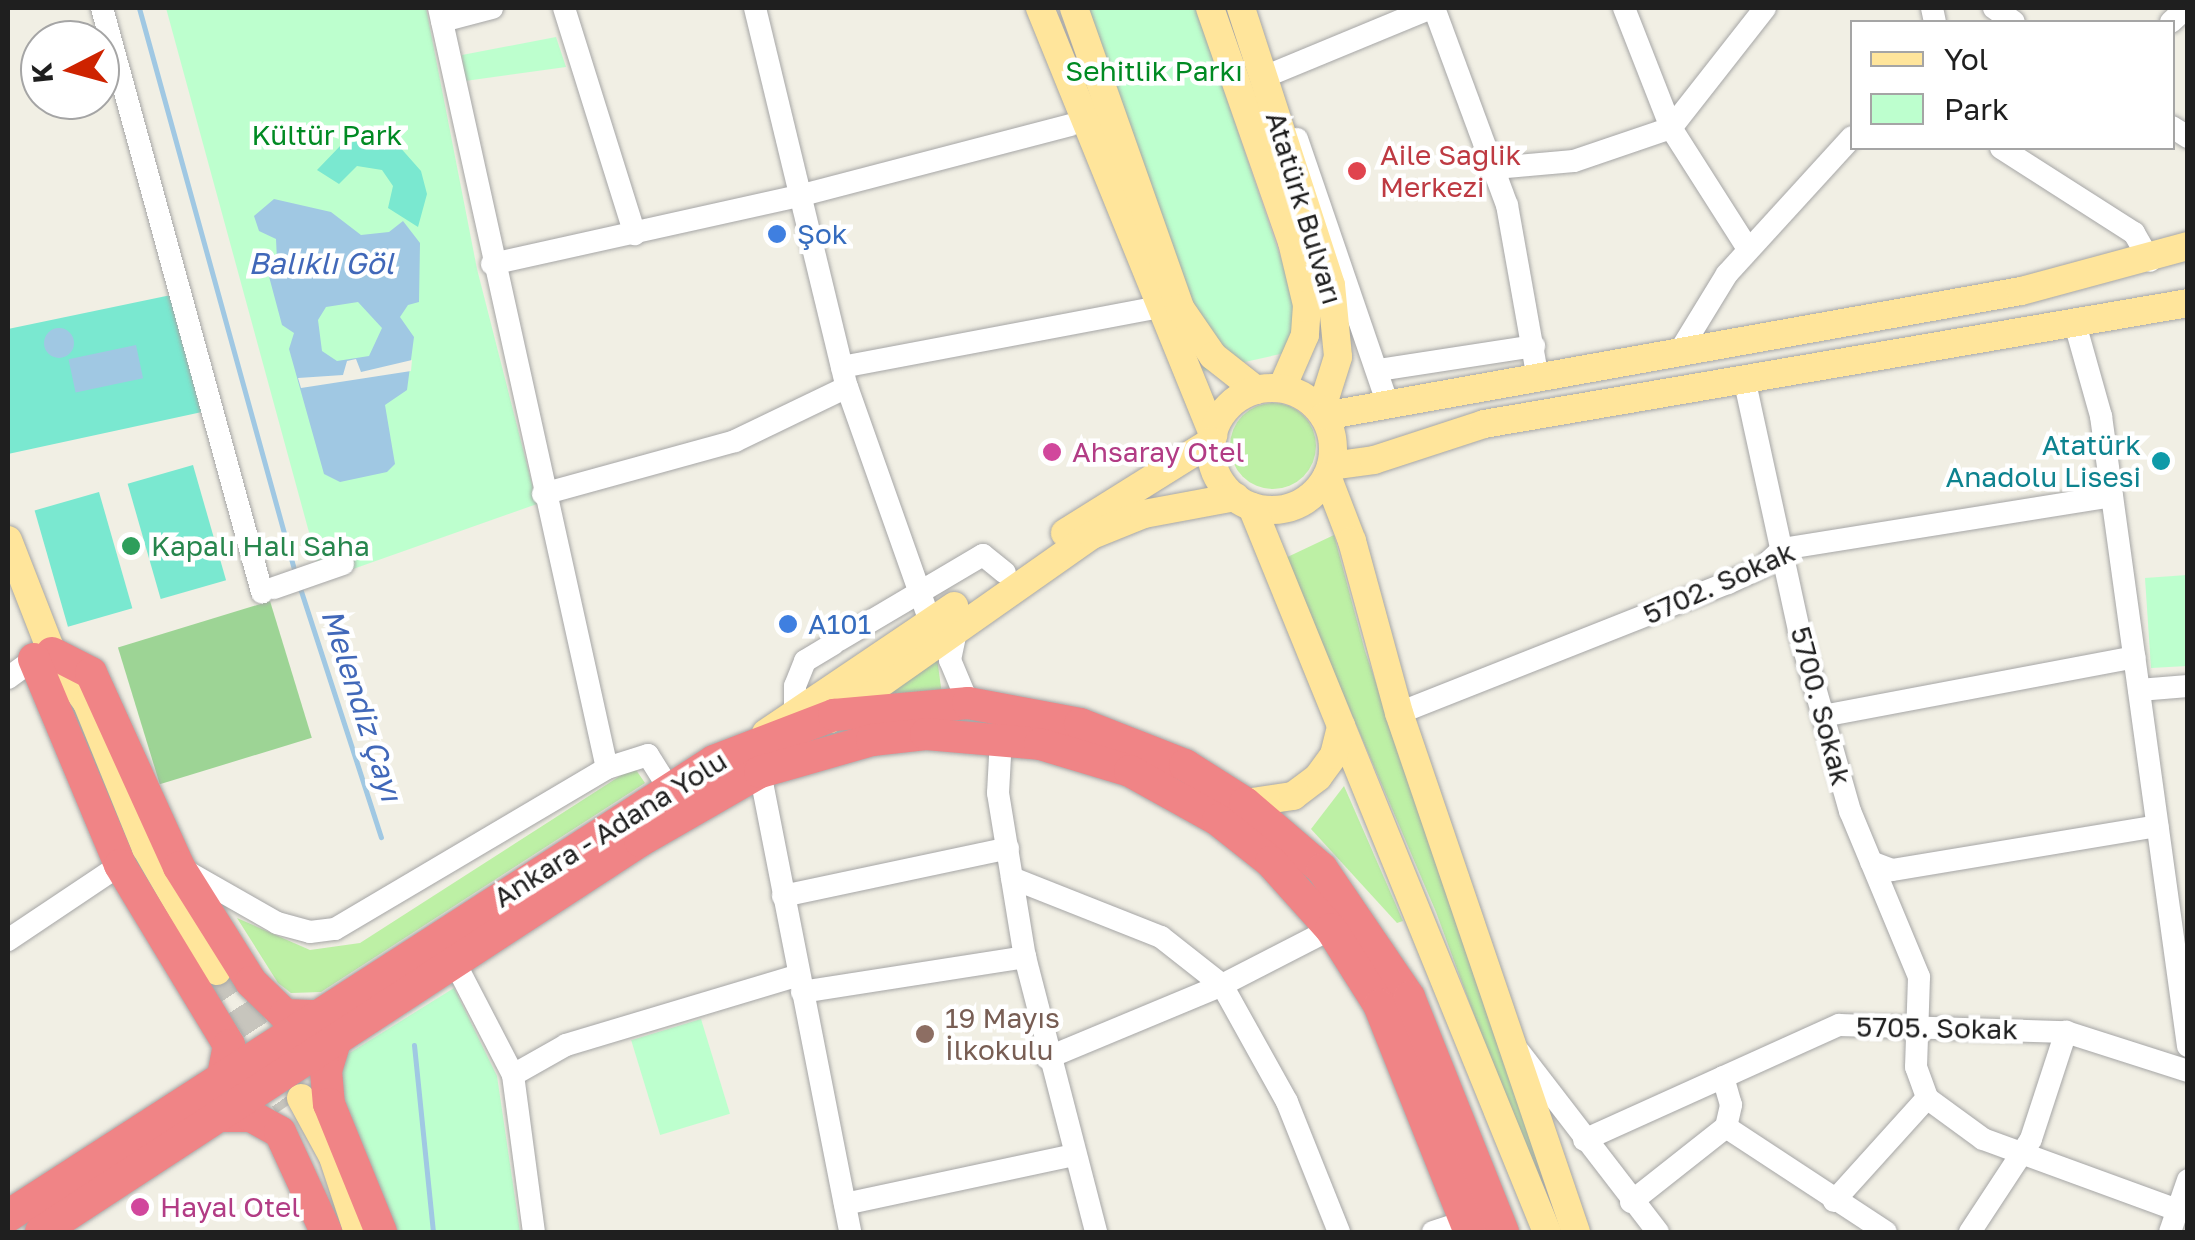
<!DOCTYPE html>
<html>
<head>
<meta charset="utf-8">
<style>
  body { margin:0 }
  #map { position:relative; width:2195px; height:1240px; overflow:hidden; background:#f1efe4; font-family:"Golos Text",sans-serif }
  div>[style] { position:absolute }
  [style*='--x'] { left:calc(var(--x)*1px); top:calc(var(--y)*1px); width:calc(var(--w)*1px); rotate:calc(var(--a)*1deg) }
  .grass>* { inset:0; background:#bdf0a5 }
  .round { border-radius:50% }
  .forest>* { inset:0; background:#9dd495; transform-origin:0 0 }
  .park>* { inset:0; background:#bdffce; transform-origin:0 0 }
  .pitch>* { inset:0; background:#7ae8d0; transform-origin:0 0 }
  .water>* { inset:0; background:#a0c8e3; transform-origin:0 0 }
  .pier>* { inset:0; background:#f1efe4 }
  .stream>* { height:5px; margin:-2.5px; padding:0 2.5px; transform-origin:2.5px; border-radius:2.5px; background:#a0c8e3 }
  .major-tunnel>* { height:28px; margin-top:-14px; transform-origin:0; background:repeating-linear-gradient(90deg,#c7c5bd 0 28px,transparent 0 42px) }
  .roads { filter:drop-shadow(0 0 2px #a6a6a6) drop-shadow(0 0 2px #a6a6a6) }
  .minor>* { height:22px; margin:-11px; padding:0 11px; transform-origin:11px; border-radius:11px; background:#fff }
  .major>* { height:28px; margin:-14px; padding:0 14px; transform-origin:14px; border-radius:14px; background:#ffe59b }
  .major>.ring { margin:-14px; padding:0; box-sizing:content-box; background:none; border:28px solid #ffe59b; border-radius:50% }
  .highway>* { height:32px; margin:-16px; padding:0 16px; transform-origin:16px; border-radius:16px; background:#f08486 }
  .dots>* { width:28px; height:28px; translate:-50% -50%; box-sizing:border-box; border:5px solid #fff; border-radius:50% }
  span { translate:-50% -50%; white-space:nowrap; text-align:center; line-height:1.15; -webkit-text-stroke:9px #fff; paint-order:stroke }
  .park-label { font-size:28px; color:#008a23 }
  .health-label { font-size:28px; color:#be3a42 }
  .left { translate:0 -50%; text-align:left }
  .street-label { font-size:28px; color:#1f1f1f }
  .shop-label { font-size:28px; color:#366cbe }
  .culture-label { font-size:28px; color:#0d838f }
  .right { translate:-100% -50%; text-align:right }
  .hotel-label { font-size:28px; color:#b23c85 }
  .leisure-label { font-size:28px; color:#27864d }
  .education-label { font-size:28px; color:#785e54 }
  .water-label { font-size:30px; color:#4168b9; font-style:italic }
  .frame { position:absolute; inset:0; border:10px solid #1f1f1f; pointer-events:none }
  .legend { position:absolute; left:1850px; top:20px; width:325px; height:130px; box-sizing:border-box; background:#fff; border:2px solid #a5a5a5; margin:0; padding:12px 18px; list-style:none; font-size:30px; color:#1f1f1f }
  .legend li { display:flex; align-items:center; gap:20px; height:50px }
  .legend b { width:50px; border:2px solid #a5a5a5 }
  .north { position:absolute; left:20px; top:20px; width:100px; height:100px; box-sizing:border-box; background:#fff; border:2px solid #a5a5a5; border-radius:50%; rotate:264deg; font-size:28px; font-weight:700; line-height:40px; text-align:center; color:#1f1f1f }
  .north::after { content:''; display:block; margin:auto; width:35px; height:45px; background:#ce2300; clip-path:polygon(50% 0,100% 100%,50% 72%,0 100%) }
</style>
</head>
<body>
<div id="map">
  <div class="grass">
    <i class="round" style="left:1230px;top:403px;width:86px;height:86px"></i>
    <i style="clip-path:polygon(1334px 535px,1365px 651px,1549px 1184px,1538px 1188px,1436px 912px,1327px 656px,1279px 561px)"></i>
    <i style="clip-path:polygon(936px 650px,942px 695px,893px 693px,891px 686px)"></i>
    <i style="clip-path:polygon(634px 767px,645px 783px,321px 992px,291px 993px,278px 983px,237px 918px,310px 950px,360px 943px)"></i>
    <i style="clip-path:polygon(1344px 786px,1403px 921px,1397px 923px,1311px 829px)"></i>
  </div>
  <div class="forest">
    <i style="left:270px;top:601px;width:143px;height:159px;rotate:73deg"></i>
  </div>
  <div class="park">
    <i style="clip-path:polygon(166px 8px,426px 8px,477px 269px,537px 504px,322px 580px)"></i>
    <i style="clip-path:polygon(1089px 8px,1196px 8px,1299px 312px,1303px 349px,1204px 371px,1083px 58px,1081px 24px)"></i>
    <i style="clip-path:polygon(556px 37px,566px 67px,465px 81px,462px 55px)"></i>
    <i style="clip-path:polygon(2187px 575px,2187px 666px,2151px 668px,2145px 578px)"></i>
    <i style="clip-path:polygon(454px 988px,497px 1076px,520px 1232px,398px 1232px,345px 1101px,338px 1075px,348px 1054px)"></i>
    <i style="left:701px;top:1019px;width:99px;height:73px;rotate:73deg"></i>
  </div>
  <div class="pitch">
    <i style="clip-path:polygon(377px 138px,398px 145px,421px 171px,427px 194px,418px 227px,388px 208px,393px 186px,382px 170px,357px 166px,339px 184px,317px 170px,342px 144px)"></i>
    <i style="clip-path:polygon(171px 295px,202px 412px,8px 454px,8px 329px)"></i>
    <i style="left:193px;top:465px;width:120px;height:68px;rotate:74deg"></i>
    <i style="left:99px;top:492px;width:121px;height:67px;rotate:74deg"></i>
  </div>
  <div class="water">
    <i style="clip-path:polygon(evenodd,274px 199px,331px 212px,361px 235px,389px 232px,403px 221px,420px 243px,419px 302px,408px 305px,400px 317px,414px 337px,407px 390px,385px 405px,395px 464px,387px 472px,340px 482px,324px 474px,289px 349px,294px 333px,282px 325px,267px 269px,277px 260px,276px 239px,259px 231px,254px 216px,274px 199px,358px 302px,382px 328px,369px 356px,337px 361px,322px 351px,318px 320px,326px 307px,358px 302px)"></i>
    <i class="round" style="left:44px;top:328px;width:30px;height:30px"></i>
    <i style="left:136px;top:345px;width:34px;height:69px;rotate:78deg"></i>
  </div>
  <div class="pier">
    <i style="clip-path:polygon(356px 359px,361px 372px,412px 360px,411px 371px,301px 388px,298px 378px,343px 375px,347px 361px)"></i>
  </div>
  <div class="stream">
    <i style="--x:139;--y:8;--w:586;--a:74.56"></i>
    <i style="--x:300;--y:588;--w:262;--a:72"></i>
    <i style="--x:414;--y:1045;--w:188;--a:84.2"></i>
  </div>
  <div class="major-tunnel">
    <i style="--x:217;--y:971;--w:111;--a:56.7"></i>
    <i style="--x:260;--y:1064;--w:50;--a:55.7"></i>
  </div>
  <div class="roads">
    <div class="minor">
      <i style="--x:102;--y:8;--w:606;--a:74.68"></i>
      <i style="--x:439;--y:8;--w:778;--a:77.54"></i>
      <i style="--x:564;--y:8;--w:237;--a:72.6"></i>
      <i style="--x:755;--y:8;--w:390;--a:76.4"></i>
      <i style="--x:847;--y:387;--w:249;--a:70.5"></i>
      <i style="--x:1434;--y:8;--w:210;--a:69.7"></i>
      <i style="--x:1507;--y:205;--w:177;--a:79.9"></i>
      <i style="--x:1624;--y:8;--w:129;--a:68.6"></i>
      <i style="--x:1671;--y:128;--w:143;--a:57.5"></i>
      <i style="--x:1932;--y:8;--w:14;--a:78"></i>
      <i style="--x:1994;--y:8;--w:24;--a:35"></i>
      <i style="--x:442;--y:21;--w:52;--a:-14.6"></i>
      <i style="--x:2171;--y:22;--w:21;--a:-43"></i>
      <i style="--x:1274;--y:73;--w:170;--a:-22.5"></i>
      <i style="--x:2172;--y:127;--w:19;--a:32"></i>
      <i style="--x:1297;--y:139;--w:281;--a:71.1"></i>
      <i style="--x:2001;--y:148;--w:158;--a:32.6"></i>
      <i style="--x:2134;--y:233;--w:32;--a:60"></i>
      <i style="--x:1495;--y:168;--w:79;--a:-5.1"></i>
      <i style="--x:1574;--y:161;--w:102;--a:-18.8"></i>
      <i style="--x:1671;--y:128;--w:152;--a:-51.9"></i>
      <i style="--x:492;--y:264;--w:318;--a:-12.5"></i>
      <i style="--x:802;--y:195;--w:277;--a:-14.6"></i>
      <i style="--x:2074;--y:320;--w:100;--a:74.3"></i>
      <i style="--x:2101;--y:416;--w:636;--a:82.14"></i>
      <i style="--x:1678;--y:354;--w:94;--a:-58.5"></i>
      <i style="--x:1727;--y:274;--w:185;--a:-47.6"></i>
      <i style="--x:842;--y:367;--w:325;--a:-10.7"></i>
      <i style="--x:1379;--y:370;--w:157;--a:-8.8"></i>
      <i style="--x:1744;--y:378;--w:259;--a:77.7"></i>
      <i style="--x:1799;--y:631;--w:187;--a:74.2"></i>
      <i style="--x:1850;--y:811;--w:180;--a:67.4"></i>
      <i style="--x:1919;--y:977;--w:90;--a:91.9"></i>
      <i style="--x:1916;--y:1067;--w:33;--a:70"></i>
      <i style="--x:1927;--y:1098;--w:69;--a:36.2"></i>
      <i style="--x:1983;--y:1139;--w:210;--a:20.1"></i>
      <i style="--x:543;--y:494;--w:199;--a:-15.4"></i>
      <i style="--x:735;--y:441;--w:124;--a:-25.7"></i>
      <i style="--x:274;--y:588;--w:73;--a:-19.2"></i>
      <i style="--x:957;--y:627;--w:34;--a:102"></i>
      <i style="--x:950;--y:660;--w:47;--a:67.3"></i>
      <i style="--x:839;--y:640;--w:167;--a:-30.6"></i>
      <i style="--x:983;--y:555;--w:28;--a:39"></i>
      <i style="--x:8;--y:678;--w:32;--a:-36"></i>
      <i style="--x:2139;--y:690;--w:49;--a:-4.7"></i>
      <i style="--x:795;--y:713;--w:27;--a:-90"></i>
      <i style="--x:795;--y:686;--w:27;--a:-68"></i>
      <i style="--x:805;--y:661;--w:33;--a:-31"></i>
      <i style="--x:1399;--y:713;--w:354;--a:-21.6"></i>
      <i style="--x:1728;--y:583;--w:38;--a:-25"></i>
      <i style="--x:1763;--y:567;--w:26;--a:-43"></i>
      <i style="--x:1782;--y:549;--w:334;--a:-9.1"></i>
      <i style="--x:1823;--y:716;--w:317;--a:-10.7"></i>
      <i style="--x:1001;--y:738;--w:55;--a:93.1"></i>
      <i style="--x:998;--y:793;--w:166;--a:80.7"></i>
      <i style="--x:1025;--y:957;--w:284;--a:75.5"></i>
      <i style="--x:760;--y:772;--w:469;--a:78.9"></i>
      <i style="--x:1871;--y:862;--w:22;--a:21"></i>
      <i style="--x:1892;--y:870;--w:269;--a:-9.4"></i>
      <i style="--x:186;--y:871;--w:105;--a:29.7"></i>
      <i style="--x:277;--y:923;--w:34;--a:15"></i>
      <i style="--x:310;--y:932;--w:25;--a:-7"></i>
      <i style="--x:335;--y:929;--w:316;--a:-30.6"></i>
      <i style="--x:607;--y:768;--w:43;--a:-17.6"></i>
      <i style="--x:648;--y:755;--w:40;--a:58"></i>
      <i style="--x:1012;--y:878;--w:160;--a:21.6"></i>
      <i style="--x:1161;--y:937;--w:78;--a:38.2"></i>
      <i style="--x:1222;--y:985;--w:134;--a:60.9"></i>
      <i style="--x:1287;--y:1102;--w:140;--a:68.2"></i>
      <i style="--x:783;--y:896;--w:230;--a:-12"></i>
      <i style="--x:8;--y:940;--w:135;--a:-33.8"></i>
      <i style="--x:454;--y:961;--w:128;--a:62.6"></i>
      <i style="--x:513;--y:1075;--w:158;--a:82.4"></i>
      <i style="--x:802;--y:992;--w:226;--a:-8.9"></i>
      <i style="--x:1520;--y:1053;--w:226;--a:52.4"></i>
      <i style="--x:1047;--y:1058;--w:190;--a:-22.6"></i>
      <i style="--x:1222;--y:985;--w:123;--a:-27.2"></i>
      <i style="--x:513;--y:1075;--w:61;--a:-29.5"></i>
      <i style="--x:566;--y:1045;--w:243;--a:-16.7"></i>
      <i style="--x:1726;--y:1127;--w:191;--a:33.3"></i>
      <i style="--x:1584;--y:1140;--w:280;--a:-24.3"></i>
      <i style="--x:1839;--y:1025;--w:227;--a:1.8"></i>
      <i style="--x:2066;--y:1032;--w:128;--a:17.7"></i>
      <i style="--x:1834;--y:1201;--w:139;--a:-47.9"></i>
      <i style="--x:1631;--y:1202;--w:121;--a:-38.3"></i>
      <i style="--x:1726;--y:1127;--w:23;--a:-77"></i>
      <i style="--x:1731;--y:1105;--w:29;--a:-106"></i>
      <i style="--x:845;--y:1204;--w:234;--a:-12.1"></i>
      <i style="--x:1433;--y:1232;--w:35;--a:-18"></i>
      <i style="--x:1970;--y:1232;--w:111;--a:-56.7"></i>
      <i style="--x:2031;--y:1139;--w:113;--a:-71.9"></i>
      <i style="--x:2170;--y:1232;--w:55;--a:-70.9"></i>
    </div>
    <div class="major">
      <i style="--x:1040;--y:8;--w:461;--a:67.9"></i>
      <i style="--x:1074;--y:8;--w:318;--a:70.5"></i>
      <i style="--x:1180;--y:308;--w:58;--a:55.5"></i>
      <i style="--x:1213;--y:356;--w:55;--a:38.3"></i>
      <i style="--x:1210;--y:8;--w:248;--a:70.7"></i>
      <i style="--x:1292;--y:242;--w:65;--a:76.6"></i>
      <i style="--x:1307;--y:305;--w:30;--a:94"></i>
      <i style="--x:1305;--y:335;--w:58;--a:113.5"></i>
      <i style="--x:1241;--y:8;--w:291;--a:72"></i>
      <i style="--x:1331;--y:285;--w:72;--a:84.4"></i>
      <i style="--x:1338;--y:357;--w:57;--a:107.5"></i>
      <i class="ring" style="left:1211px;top:388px;width:94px;height:94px"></i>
      <i style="--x:1324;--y:416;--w:708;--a:-10.17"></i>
      <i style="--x:2021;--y:291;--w:173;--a:-15.1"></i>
      <i style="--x:1331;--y:466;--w:43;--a:-7.9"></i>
      <i style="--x:1374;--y:460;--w:116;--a:-18.1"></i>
      <i style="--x:1484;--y:424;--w:714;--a:-9.75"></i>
      <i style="--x:1327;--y:476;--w:70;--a:69"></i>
      <i style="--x:1352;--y:541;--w:178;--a:74.7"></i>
      <i style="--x:1399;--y:713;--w:548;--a:71.17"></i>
      <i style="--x:1252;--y:507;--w:783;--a:67.86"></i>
      <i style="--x:1065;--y:533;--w:173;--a:-32"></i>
      <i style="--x:8;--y:540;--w:121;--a:68.7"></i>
      <i style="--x:52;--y:653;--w:61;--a:55"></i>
      <i style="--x:87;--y:703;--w:157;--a:67.9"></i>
      <i style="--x:146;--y:848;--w:142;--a:60"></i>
      <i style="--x:830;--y:719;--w:320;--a:-35.1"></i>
      <i style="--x:1092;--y:535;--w:56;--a:-22"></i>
      <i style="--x:1144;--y:514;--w:93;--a:-10.6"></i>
      <i style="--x:766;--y:733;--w:227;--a:-34"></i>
      <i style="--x:1245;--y:803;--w:49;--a:-8.3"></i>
      <i style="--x:1293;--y:796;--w:31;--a:-37"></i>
      <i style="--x:1318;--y:777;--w:27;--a:-54"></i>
      <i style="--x:1334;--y:755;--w:30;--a:-76"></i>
      <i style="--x:301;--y:1098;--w:67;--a:61.5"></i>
      <i style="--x:333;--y:1157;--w:79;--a:71.6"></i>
    </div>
    <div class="highway">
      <i style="--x:52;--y:653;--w:44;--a:27.1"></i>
      <i style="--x:91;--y:673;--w:213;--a:65.6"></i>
      <i style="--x:179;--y:867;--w:136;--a:57.9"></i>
      <i style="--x:251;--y:982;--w:47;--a:44.1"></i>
      <i style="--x:285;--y:1015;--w:33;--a:2"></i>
      <i style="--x:34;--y:659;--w:223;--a:67.3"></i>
      <i style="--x:120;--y:865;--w:210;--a:58.8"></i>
      <i style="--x:229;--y:1045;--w:32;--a:101"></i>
      <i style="--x:336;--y:1038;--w:34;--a:107"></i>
      <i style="--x:326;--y:1071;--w:33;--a:85"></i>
      <i style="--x:329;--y:1104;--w:138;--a:67.9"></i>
      <i style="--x:217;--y:1116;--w:34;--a:0"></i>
      <i style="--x:251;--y:1116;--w:33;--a:29"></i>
      <i style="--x:280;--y:1132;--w:110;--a:65.3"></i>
      <i style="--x:8;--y:1216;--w:840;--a:-32.8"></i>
      <i style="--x:714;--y:761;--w:129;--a:-21"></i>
      <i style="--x:834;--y:715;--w:135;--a:-5.1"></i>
      <i style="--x:968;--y:703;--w:114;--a:10.6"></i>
      <i style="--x:1080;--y:724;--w:113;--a:21.3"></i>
      <i style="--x:1185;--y:765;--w:71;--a:32.3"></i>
      <i style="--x:1245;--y:803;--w:101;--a:40.6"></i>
      <i style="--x:1322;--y:869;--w:155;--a:55.8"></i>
      <i style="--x:1409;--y:997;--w:253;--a:68.2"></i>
      <i style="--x:41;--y:1232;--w:715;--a:-33.13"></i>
      <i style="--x:640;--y:841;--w:138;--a:-29.9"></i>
      <i style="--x:760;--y:772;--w:116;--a:-15.9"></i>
      <i style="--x:872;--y:740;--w:54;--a:-6.3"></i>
      <i style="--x:926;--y:734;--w:114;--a:5"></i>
      <i style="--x:1040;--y:744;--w:94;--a:16.7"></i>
      <i style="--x:1130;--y:771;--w:101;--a:29.1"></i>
      <i style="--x:1218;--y:820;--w:68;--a:38.4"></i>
      <i style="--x:1271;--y:862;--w:90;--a:48.2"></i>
      <i style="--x:1331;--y:929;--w:90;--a:57.7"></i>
      <i style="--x:1379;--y:1005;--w:245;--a:68.2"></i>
    </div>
  </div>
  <div class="dots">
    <i style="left:1357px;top:171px;background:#e0444e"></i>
    <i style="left:777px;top:234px;background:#3f7fe0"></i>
    <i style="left:1052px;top:452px;background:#d1479c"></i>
    <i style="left:2161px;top:461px;background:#0f9aa8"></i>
    <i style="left:131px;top:546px;background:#2e9e5b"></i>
    <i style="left:788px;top:624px;background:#3f7fe0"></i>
    <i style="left:925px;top:1034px;background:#8d6e63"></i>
    <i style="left:140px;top:1207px;background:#d1479c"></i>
  </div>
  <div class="park-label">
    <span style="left:1154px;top:71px">Sehitlik Parkı</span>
    <span style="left:327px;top:135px">Kültür Park</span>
  </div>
  <div class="health-label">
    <span class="left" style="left:1380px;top:171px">Aile Saglik<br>Merkezi</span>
  </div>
  <div class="street-label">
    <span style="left:1304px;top:208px;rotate:73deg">Atatürk Bulvarı</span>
    <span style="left:1719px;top:583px;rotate:-24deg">5702. Sokak</span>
    <span style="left:1821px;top:706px;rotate:75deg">5700. Sokak</span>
    <span style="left:610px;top:829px;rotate:-32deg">Ankara - Adana Yolu</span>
    <span style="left:1937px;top:1028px;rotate:1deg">5705. Sokak</span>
  </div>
  <div class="shop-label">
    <span class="left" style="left:797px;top:234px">Şok</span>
    <span class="left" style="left:808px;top:624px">A101</span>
  </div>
  <div class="culture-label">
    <span class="right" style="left:2141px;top:461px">Atatürk<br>Anadolu Lisesi</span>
  </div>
  <div class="hotel-label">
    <span class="left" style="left:1072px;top:452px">Ahsaray Otel</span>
    <span class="left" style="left:160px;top:1207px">Hayal Otel</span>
  </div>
  <div class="leisure-label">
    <span class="left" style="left:151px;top:546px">Kapalı Halı Saha</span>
  </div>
  <div class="education-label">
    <span class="left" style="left:945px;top:1034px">19 Mayıs<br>İlkokulu</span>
  </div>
  <div class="water-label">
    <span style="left:321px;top:263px">Balıklı Göl</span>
    <span style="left:362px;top:705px;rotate:72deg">Melendiz Çayı</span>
  </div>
  <div class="frame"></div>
  <ul class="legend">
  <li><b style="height:12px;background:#ffe59b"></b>Yol</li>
  <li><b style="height:28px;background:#bdffce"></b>Park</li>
  </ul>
  <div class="north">K</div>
</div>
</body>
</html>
